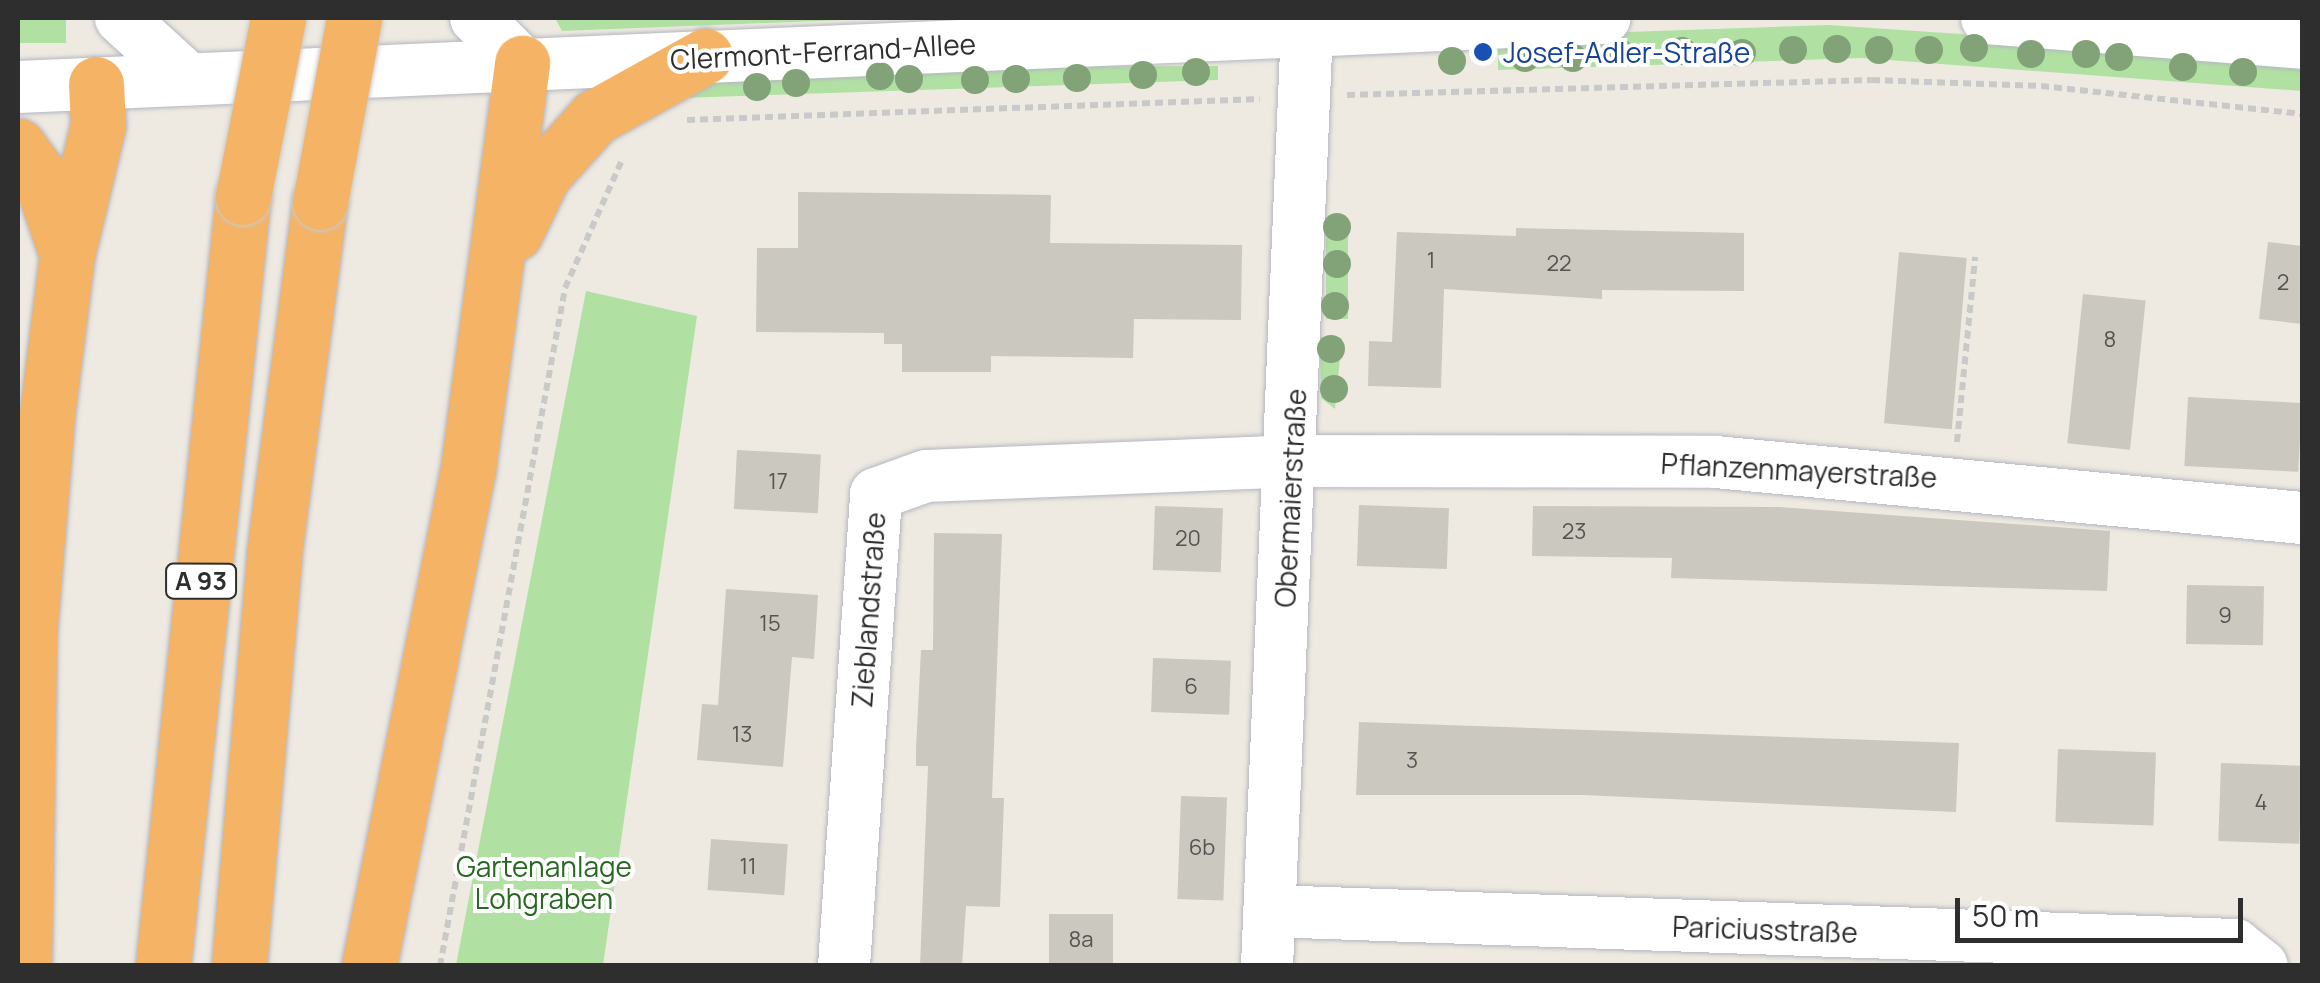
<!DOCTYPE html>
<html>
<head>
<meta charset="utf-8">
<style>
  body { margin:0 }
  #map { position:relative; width:2320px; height:983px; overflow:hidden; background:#eeeae1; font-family:Manrope,sans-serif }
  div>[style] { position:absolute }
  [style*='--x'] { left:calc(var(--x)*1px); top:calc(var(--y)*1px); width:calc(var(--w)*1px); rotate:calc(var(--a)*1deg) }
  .green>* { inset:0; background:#b0e1a2; transform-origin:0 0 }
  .building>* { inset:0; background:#cac8bf; transform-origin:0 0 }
  .path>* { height:6px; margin-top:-3px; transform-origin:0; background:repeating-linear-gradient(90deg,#c9c9c9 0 8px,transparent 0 13px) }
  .roads { filter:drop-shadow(0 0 2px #b5b6c0) drop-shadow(0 0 2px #b5b6c0) }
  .minor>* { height:52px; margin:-26px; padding:0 26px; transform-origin:26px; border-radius:26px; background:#fff }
  .highway>* { height:55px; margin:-27.5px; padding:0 27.5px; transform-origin:27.5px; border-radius:27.5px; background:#f5b365 }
  .bridges { filter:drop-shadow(0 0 2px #c9c9c9) drop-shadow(0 0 2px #c9c9c9) }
  .highway-bridge>* { height:55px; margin:-27.5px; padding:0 27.5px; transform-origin:27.5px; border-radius:27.5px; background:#f5b365 }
  .trees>* { width:28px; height:28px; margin:-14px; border-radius:50%; background:#81a377 }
  .dots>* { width:28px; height:28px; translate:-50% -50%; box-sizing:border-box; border:5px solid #fff; border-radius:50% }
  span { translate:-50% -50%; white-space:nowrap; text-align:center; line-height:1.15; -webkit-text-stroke:8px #fff; paint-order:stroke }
  .number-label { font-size:22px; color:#555452 }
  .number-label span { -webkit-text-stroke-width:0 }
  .shield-label span { padding:2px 8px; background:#fff; border:2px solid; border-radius:8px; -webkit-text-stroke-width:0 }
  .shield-label { font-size:25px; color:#2e2e2e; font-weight:700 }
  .street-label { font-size:28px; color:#2e2e2e }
  .transit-label { font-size:28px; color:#164399 }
  .left { translate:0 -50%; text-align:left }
  .park-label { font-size:28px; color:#276920 }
  .frame { position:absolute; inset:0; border:20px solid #2e2e2e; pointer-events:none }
  .scale { position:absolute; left:1955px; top:898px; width:288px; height:45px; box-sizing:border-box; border:5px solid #2e2e2e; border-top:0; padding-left:12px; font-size:30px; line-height:35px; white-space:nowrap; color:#2e2e2e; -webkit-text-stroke:8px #fff; paint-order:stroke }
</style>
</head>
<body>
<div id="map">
  <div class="green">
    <i style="left:18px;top:18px;width:48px;height:25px"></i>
    <i style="clip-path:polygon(555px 18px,893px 18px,562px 31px)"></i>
    <i style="clip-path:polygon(1828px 25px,2302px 57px,2302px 91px,1862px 58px,1498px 70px,1498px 44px,1539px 35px)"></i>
    <i style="clip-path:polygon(1218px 66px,1218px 80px,648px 99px,680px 85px,966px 67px)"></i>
    <i style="left:1326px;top:220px;width:22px;height:99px"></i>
    <i style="clip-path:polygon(586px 291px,697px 316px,603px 965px,456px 965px)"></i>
    <i style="clip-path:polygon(1320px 337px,1342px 338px,1335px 409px,1321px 398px)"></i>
  </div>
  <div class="building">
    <i style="clip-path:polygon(798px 192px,1051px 195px,1050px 243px,1242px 245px,1241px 320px,1134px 319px,1133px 358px,991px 356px,991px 372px,902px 372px,902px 344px,884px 344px,884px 333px,756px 332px,757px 248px,798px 248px)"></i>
    <i style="clip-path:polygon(1516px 228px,1744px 233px,1744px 291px,1602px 290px,1602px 299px,1444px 289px,1441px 388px,1368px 386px,1369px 341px,1392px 342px,1397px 232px,1516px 236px)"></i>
    <i style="clip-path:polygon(2268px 242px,2302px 246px,2302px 324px,2259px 319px)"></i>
    <i style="left:1899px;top:252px;width:68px;height:172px;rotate:5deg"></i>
    <i style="left:2083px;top:294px;width:63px;height:150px;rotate:6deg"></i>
    <i style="left:2188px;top:397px;width:114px;height:69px;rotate:3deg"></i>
    <i style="left:737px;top:450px;width:84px;height:59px;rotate:3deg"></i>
    <i style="left:1359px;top:505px;width:90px;height:61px;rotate:2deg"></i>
    <i style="left:1155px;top:506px;width:68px;height:64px;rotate:2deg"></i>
    <i style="clip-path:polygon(1533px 506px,1779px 507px,2110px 531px,2107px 591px,1671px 578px,1672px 558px,1532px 556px)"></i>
    <i style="clip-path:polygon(934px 533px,1002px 534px,992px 798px,1004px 798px,1000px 907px,966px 906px,962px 966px,920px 966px,928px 766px,916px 766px,916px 749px,921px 650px,933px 650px)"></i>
    <i style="left:2187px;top:585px;width:77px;height:59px;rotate:1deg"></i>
    <i style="clip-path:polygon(726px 589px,818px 595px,814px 659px,792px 657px,783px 767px,697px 760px,702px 704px,718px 705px)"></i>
    <i style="left:1153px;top:658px;width:78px;height:54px;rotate:2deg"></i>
    <i style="clip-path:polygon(1359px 722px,1959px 743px,1956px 812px,1583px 795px,1356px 795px)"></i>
    <i style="left:2058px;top:749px;width:98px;height:73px;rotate:2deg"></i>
    <i style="left:2221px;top:763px;width:81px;height:78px;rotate:2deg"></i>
    <i style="left:1181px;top:796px;width:46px;height:103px;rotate:2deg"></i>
    <i style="left:711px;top:839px;width:77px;height:51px;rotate:4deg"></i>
    <i style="left:1113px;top:914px;width:51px;height:64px;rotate:90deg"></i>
  </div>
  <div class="path">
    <i style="--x:1347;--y:95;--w:525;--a:-1.64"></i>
    <i style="--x:1872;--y:80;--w:169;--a:2"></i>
    <i style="--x:2041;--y:86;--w:262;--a:6.1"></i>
    <i style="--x:687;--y:120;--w:573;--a:-2.1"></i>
    <i style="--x:1957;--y:442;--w:186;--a:-84.4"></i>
    <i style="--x:440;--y:966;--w:689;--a:-79.55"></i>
    <i style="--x:565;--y:288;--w:138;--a:-66"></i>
  </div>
  <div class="roads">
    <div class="minor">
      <i style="--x:121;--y:18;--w:91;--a:42.3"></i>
      <i style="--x:476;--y:18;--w:64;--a:44.4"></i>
      <i style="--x:1987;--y:18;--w:316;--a:4.5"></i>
      <i style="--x:18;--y:87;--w:1588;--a:-2.49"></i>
      <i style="--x:1270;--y:911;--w:966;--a:2.02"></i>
      <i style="--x:2235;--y:945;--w:34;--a:38"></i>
      <i style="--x:844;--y:966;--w:473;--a:-86.1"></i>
      <i style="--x:876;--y:494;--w:53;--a:-19.8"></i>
      <i style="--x:926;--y:476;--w:366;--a:-2.3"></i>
      <i style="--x:1292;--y:461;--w:424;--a:0.1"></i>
      <i style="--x:1716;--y:462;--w:589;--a:5.46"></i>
      <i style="--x:1267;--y:966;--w:938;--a:-87.56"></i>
    </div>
    <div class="highway">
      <i style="--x:18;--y:146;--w:37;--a:54"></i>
      <i style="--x:40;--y:176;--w:83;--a:71.1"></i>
      <i style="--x:515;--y:233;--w:64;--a:-64.2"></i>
      <i style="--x:543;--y:175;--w:78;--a:-48.1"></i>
      <i style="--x:595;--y:117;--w:126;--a:-29"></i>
      <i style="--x:24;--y:966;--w:330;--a:-89.1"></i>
      <i style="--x:29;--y:636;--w:222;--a:-85.3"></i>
      <i style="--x:47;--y:415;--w:161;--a:-82.9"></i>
      <i style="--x:67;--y:255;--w:134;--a:-76.6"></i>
      <i style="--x:98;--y:125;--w:41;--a:-92.8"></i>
      <i style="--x:163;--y:966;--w:773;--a:-84.06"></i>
      <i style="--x:239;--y:966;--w:413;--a:-85.1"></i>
      <i style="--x:274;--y:554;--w:355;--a:-82.6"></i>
      <i style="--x:369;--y:966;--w:507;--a:-78.73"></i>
      <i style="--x:468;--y:469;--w:410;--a:-82.4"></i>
    </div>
  </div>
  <div class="bridges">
    <div class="highway-bridge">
      <i style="--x:243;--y:197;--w:182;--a:-78.9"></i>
      <i style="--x:320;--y:202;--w:187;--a:-79.5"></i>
    </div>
  </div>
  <div class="trees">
    <i style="left:1974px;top:48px"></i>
    <i style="left:1837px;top:49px"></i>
    <i style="left:1793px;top:50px"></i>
    <i style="left:1879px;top:50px"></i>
    <i style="left:1929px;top:50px"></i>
    <i style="left:1682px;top:51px"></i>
    <i style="left:1620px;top:53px"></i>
    <i style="left:1742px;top:53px"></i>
    <i style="left:2031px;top:54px"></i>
    <i style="left:2086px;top:54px"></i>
    <i style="left:2119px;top:57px"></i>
    <i style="left:1525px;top:58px"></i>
    <i style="left:1573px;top:58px"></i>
    <i style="left:1452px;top:61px"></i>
    <i style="left:2183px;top:67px"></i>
    <i style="left:1196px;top:72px"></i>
    <i style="left:2243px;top:72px"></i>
    <i style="left:1143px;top:75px"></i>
    <i style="left:880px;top:76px"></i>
    <i style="left:1077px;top:78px"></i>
    <i style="left:909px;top:79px"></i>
    <i style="left:1016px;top:79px"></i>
    <i style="left:975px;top:80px"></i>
    <i style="left:796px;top:83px"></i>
    <i style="left:757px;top:87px"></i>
    <i style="left:1337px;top:227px"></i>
    <i style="left:1337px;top:264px"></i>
    <i style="left:1335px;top:306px"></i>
    <i style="left:1331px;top:349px"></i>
    <i style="left:1334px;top:389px"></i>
  </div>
  <div class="dots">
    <i style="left:1483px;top:52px;background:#1a4fb4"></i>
  </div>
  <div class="number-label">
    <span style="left:1431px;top:261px">1</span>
    <span style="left:1559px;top:264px">22</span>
    <span style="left:2283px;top:283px">2</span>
    <span style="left:2110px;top:340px">8</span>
    <span style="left:778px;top:482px">17</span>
    <span style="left:1574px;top:532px">23</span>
    <span style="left:1188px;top:539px">20</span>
    <span style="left:2225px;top:616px">9</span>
    <span style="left:770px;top:624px">15</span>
    <span style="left:1191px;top:687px">6</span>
    <span style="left:742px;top:735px">13</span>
    <span style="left:1412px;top:761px">3</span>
    <span style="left:2261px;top:803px">4</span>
    <span style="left:1202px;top:848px">6b</span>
    <span style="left:748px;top:867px">11</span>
    <span style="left:1081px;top:940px">8a</span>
  </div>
  <div class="shield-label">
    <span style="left:201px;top:581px">A 93</span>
  </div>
  <div class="street-label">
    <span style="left:823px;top:51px;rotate:-3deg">Clermont-Ferrand-Allee</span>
    <span style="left:1799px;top:470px;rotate:3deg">Pflanzenmayerstraße</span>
    <span style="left:1290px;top:498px;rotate:-87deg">Obermaierstraße</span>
    <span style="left:868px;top:610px;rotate:-86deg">Zieblandstraße</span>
    <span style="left:1765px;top:929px;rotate:2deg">Pariciusstraße</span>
  </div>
  <div class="transit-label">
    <span class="left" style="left:1503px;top:52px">Josef-Adler-Straße</span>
  </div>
  <div class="park-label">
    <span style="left:544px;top:882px">Gartenanlage<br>Lohgraben</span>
  </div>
  <div class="frame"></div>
  <div class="scale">50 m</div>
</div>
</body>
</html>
